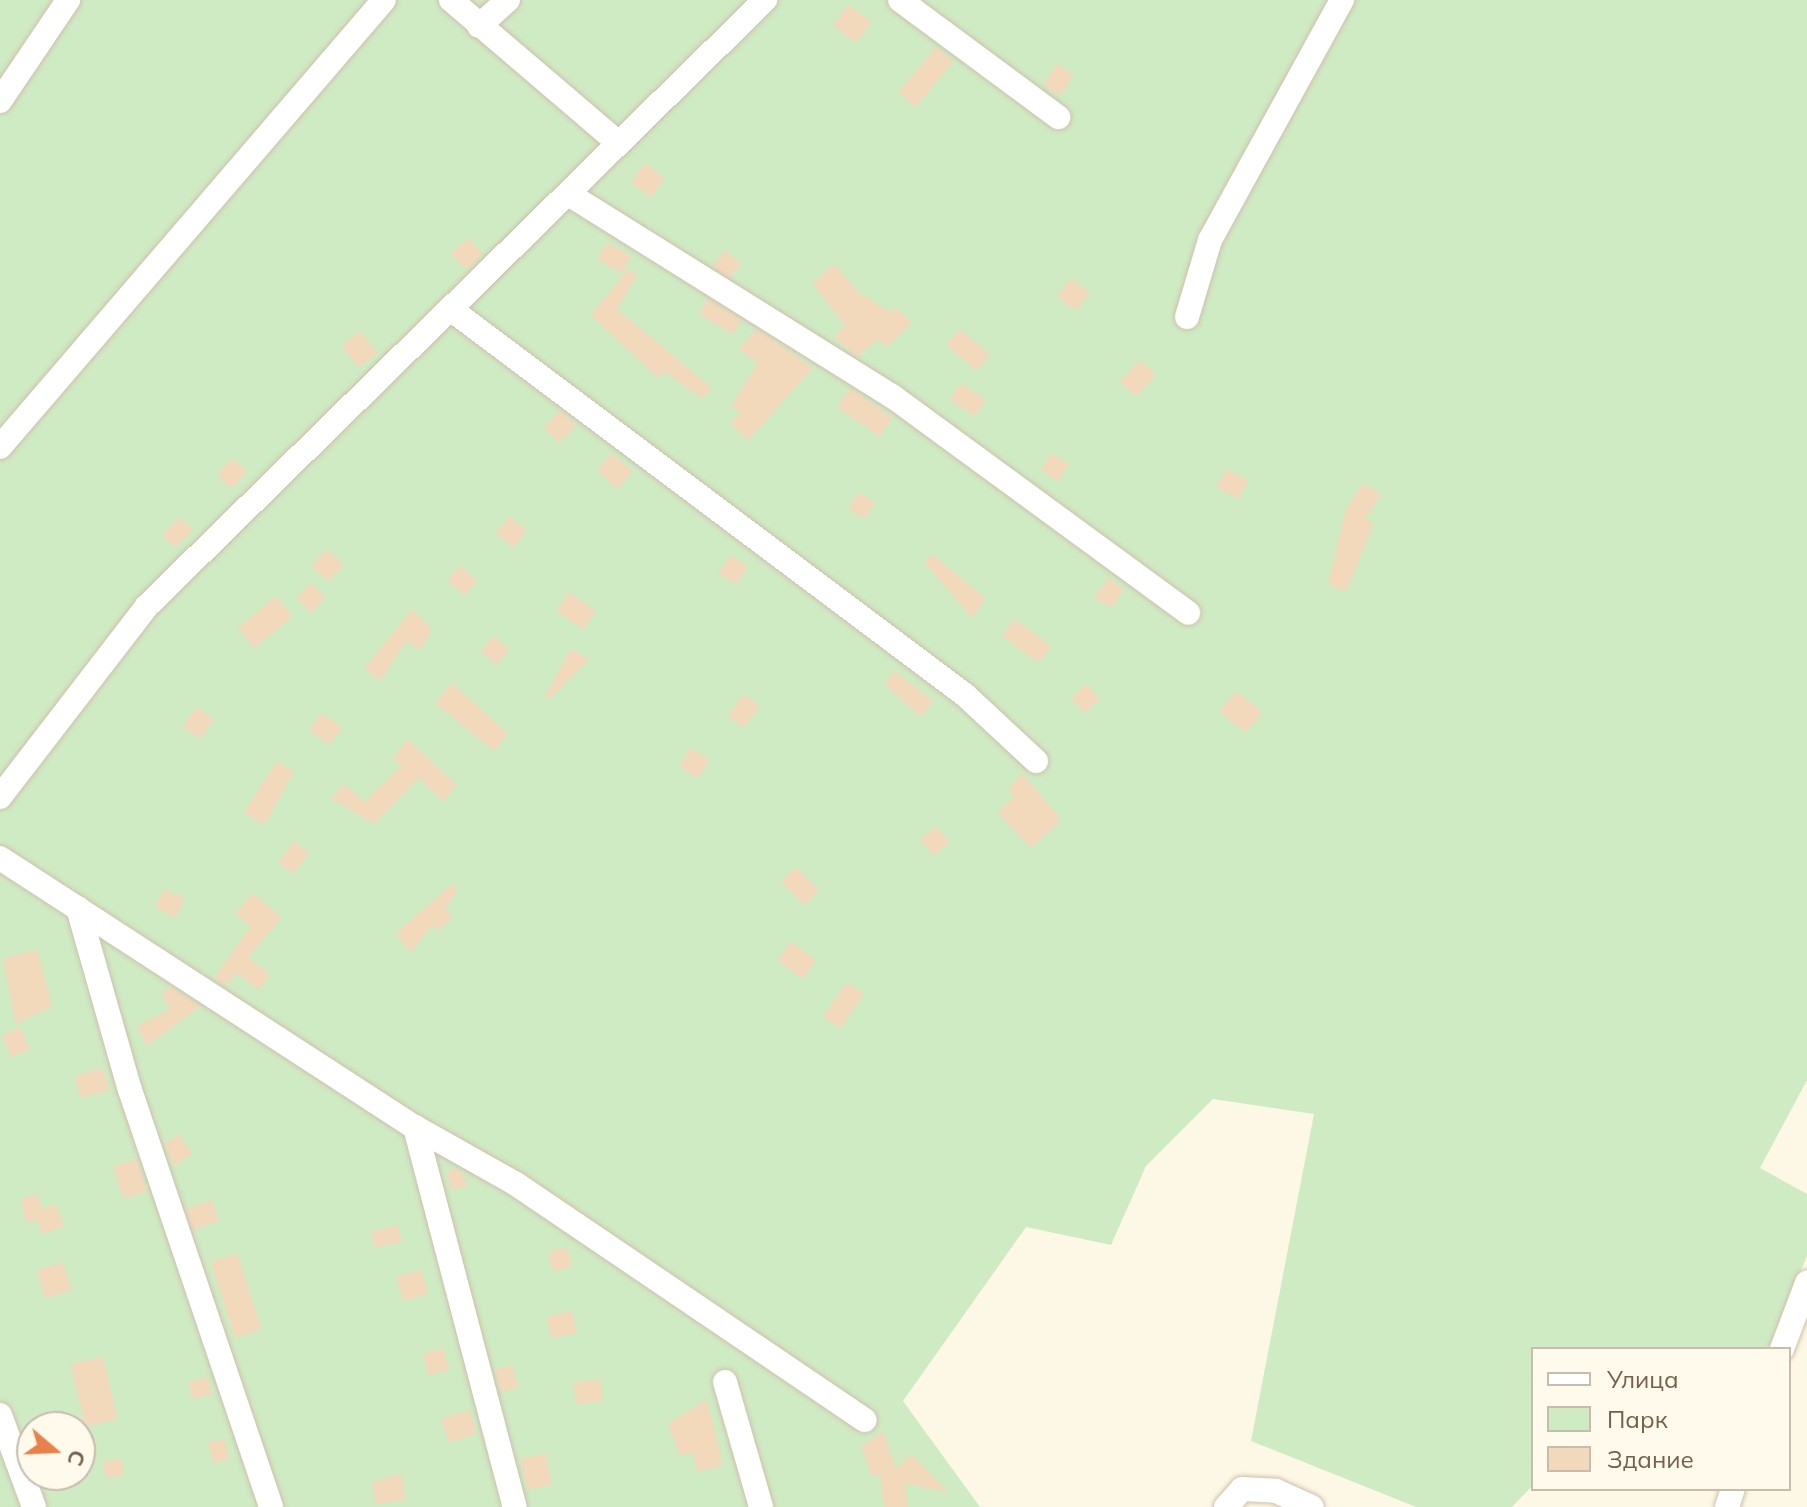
<!DOCTYPE html>
<html>
<head>
<meta charset="utf-8">
<style>
  body { margin:0 }
  #map { position:relative; width:1807px; height:1507px; overflow:hidden; background:#fdf7e5; font-family:Mulish,sans-serif }
  div>[style] { position:absolute }
  [style*='--x'] { left:calc(var(--x)*1px); top:calc(var(--y)*1px); width:calc(var(--w)*1px); rotate:calc(var(--a)*1deg) }
  .green>* { inset:0; background:#ceebc3 }
  .building>* { inset:0; background:#f3d9bc; transform-origin:0 0 }
  .roads { filter:drop-shadow(0 0 2px #cfc0ab) drop-shadow(0 0 2px #cfc0ab) }
  .minor>* { height:24px; margin:-12px; padding:0 12px; transform-origin:12px; border-radius:12px; background:#fff }
  span { translate:-50% -50%; white-space:nowrap; text-align:center; line-height:1.15; -webkit-text-stroke:7px #fffaec; paint-order:stroke }
  .legend { position:absolute; left:1531px; top:1347px; width:260px; height:144px; box-sizing:border-box; background:#fffaec; border:2px solid #c8bcab; margin:0; padding:10px 14px; list-style:none; font-size:24px; color:#76604a }
  .legend li { display:flex; align-items:center; gap:16px; height:40px }
  .legend b { width:40px; border:2px solid #c8bcab }
  .north { position:absolute; left:16px; top:1411px; width:80px; height:80px; box-sizing:border-box; background:#fffaec; border:2px solid #c8bcab; border-radius:50%; rotate:109deg; font-size:22px; font-weight:700; line-height:32px; text-align:center; color:#76604a }
  .north::after { content:''; display:block; margin:auto; width:28px; height:36px; background:#e98248; clip-path:polygon(50% 0,100% 100%,50% 72%,0 100%) }
</style>
</head>
<body>
<div id="map">
  <div class="green">
    <i style="clip-path:polygon(evenodd,0 0,1807px 0,1807px 1080px,1760px 1168px,1807px 1194px,1807px 1256px,1768px 1349px,1533px 1349px,1533px 1485px,1512px 1507px,1416px 1507px,1251px 1441px,1314px 1114px,1213px 1099px,1146px 1166px,1111px 1245px,1026px 1227px,903px 1401px,980px 1507px,0 1507px,0 0,32px 1427px,80px 1427px,80px 1475px,32px 1475px,32px 1427px)"></i>
  </div>
  <div class="building">
    <i style="left:848px;top:5px;width:29px;height:26px;rotate:36deg"></i>
    <i style="left:936px;top:47px;width:23px;height:59px;rotate:40deg"></i>
    <i style="left:1057px;top:64px;width:20px;height:25px;rotate:33deg"></i>
    <i style="left:645px;top:163px;width:25px;height:24px;rotate:37deg"></i>
    <i style="left:468px;top:238px;width:22px;height:23px;rotate:47deg"></i>
    <i style="left:607px;top:242px;width:28px;height:20px;rotate:30deg"></i>
    <i style="left:725px;top:250px;width:21px;height:20px;rotate:39deg"></i>
    <i style="clip-path:polygon(835px 264px,858px 292px,891px 312px,896px 307px,912px 323px,886px 347px,878px 339px,857px 357px,834px 337px,845px 325px,812px 283px)"></i>
    <i style="clip-path:polygon(628px 269px,637px 275px,617px 309px,712px 388px,703px 399px,664px 371px,658px 378px,591px 315px)"></i>
    <i style="left:1071px;top:278px;width:24px;height:23px;rotate:38deg"></i>
    <i style="left:708px;top:299px;width:40px;height:17px;rotate:32deg"></i>
    <i style="clip-path:polygon(757px 329px,813px 368px,748px 440px,730px 424px,741px 412px,731px 406px,758px 363px,739px 349px)"></i>
    <i style="left:960px;top:329px;width:40px;height:21px;rotate:41deg"></i>
    <i style="left:360px;top:331px;width:28px;height:24px;rotate:51deg"></i>
    <i style="left:1140px;top:360px;width:22px;height:30px;rotate:43deg"></i>
    <i style="left:961px;top:383px;width:30px;height:20px;rotate:34deg"></i>
    <i style="left:850px;top:388px;width:52px;height:23px;rotate:35deg"></i>
    <i style="left:560px;top:410px;width:22px;height:24px;rotate:43deg"></i>
    <i style="left:612px;top:453px;width:28px;height:23px;rotate:42deg"></i>
    <i style="left:1051px;top:453px;width:21px;height:20px;rotate:31deg"></i>
    <i style="left:233px;top:458px;width:20px;height:23px;rotate:45deg"></i>
    <i style="left:1226px;top:469px;width:25px;height:21px;rotate:27deg"></i>
    <i style="clip-path:polygon(1363px 483px,1381px 495px,1365px 519px,1374px 523px,1346px 592px,1328px 584px,1346px 509px)"></i>
    <i style="left:859px;top:492px;width:19px;height:20px;rotate:32deg"></i>
    <i style="left:509px;top:516px;width:23px;height:22px;rotate:38deg"></i>
    <i style="left:180px;top:517px;width:18px;height:25px;rotate:45deg"></i>
    <i style="left:327px;top:549px;width:23px;height:23px;rotate:43deg"></i>
    <i style="clip-path:polygon(932px 554px,986px 599px,972px 618px,924px 562px)"></i>
    <i style="left:731px;top:555px;width:21px;height:22px;rotate:35deg"></i>
    <i style="left:459px;top:566px;width:23px;height:19px;rotate:38deg"></i>
    <i style="clip-path:polygon(1108px 578px,1124px 589px,1112px 607px,1094px 599px)"></i>
    <i style="left:310px;top:583px;width:21px;height:21px;rotate:41deg"></i>
    <i style="left:569px;top:592px;width:33px;height:23px;rotate:35deg"></i>
    <i style="left:276px;top:596px;width:26px;height:50px;rotate:50deg"></i>
    <i style="clip-path:polygon(412px 609px,432px 630px,420px 650px,406px 641px,380px 681px,364px 669px)"></i>
    <i style="left:1014px;top:619px;width:46px;height:21px;rotate:36deg"></i>
    <i style="left:493px;top:636px;width:21px;height:20px;rotate:39deg"></i>
    <i style="clip-path:polygon(571px 649px,589px 659px,550px 699px,545px 696px)"></i>
    <i style="clip-path:polygon(895px 671px,933px 701px,921px 717px,884px 684px)"></i>
    <i style="clip-path:polygon(452px 683px,508px 734px,494px 751px,435px 703px)"></i>
    <i style="left:1086px;top:684px;width:20px;height:21px;rotate:45deg"></i>
    <i style="left:1236px;top:691px;width:34px;height:26px;rotate:40deg"></i>
    <i style="left:744px;top:694px;width:20px;height:27px;rotate:37deg"></i>
    <i style="left:197px;top:707px;width:21px;height:24px;rotate:37deg"></i>
    <i style="left:322px;top:713px;width:25px;height:21px;rotate:37deg"></i>
    <i style="clip-path:polygon(407px 739px,457px 785px,443px 801px,419px 778px,374px 824px,331px 798px,344px 784px,364px 802px,402px 766px,393px 759px)"></i>
    <i style="left:690px;top:748px;width:22px;height:22px;rotate:30deg"></i>
    <i style="clip-path:polygon(277px 761px,294px 772px,264px 825px,244px 812px)"></i>
    <i style="clip-path:polygon(1022px 773px,1061px 820px,1031px 848px,997px 812px,1015px 796px,1008px 790px)"></i>
    <i style="left:936px;top:826px;width:21px;height:21px;rotate:49deg"></i>
    <i style="left:294px;top:841px;width:19px;height:27px;rotate:36deg"></i>
    <i style="left:796px;top:867px;width:33px;height:21px;rotate:45deg"></i>
    <i style="clip-path:polygon(452px 884px,458px 890px,445px 908px,453px 917px,437px 931px,432px 925px,410px 953px,396px 933px)"></i>
    <i style="left:164px;top:889px;width:23px;height:21px;rotate:25deg"></i>
    <i style="clip-path:polygon(252px 893px,282px 917px,248px 958px,270px 974px,259px 990px,236px 973px,226px 986px,214px 978px,251px 926px,235px 914px)"></i>
    <i style="left:791px;top:942px;width:31px;height:23px;rotate:36deg"></i>
    <i style="clip-path:polygon(37px 949px,52px 1006px,16px 1024px,3px 959px)"></i>
    <i style="left:847px;top:982px;width:21px;height:42px;rotate:35deg"></i>
    <i style="clip-path:polygon(171px 987px,201px 1006px,146px 1046px,137px 1026px,170px 1009px,161px 993px)"></i>
    <i style="left:20px;top:1027px;width:24px;height:20px;rotate:66deg"></i>
    <i style="left:103px;top:1068px;width:23px;height:29px;rotate:75deg"></i>
    <i style="clip-path:polygon(179px 1134px,192px 1154px,174px 1166px,164px 1144px)"></i>
    <i style="left:137px;top:1159px;width:34px;height:25px;rotate:73deg"></i>
    <i style="clip-path:polygon(459px 1169px,469px 1187px,450px 1189px,448px 1170px)"></i>
    <i style="clip-path:polygon(38px 1194px,42px 1209px,56px 1204px,64px 1226px,42px 1234px,37px 1220px,26px 1223px,21px 1199px)"></i>
    <i style="left:212px;top:1200px;width:22px;height:28px;rotate:72deg"></i>
    <i style="left:398px;top:1225px;width:17px;height:28px;rotate:77deg"></i>
    <i style="left:567px;top:1247px;width:20px;height:20px;rotate:75deg"></i>
    <i style="left:237px;top:1253px;width:80px;height:28px;rotate:72deg"></i>
    <i style="left:63px;top:1262px;width:29px;height:28px;rotate:72deg"></i>
    <i style="left:422px;top:1270px;width:25px;height:26px;rotate:76deg"></i>
    <i style="left:572px;top:1311px;width:22px;height:26px;rotate:77deg"></i>
    <i style="left:443px;top:1348px;width:23px;height:21px;rotate:75deg"></i>
    <i style="left:103px;top:1357px;width:64px;height:33px;rotate:77deg"></i>
    <i style="left:512px;top:1365px;width:23px;height:18px;rotate:75deg"></i>
    <i style="left:208px;top:1377px;width:18px;height:20px;rotate:77deg"></i>
    <i style="left:600px;top:1379px;width:22px;height:27px;rotate:82deg"></i>
    <i style="clip-path:polygon(707px 1399px,723px 1465px,698px 1472px,692px 1452px,680px 1456px,668px 1424px)"></i>
    <i style="left:469px;top:1410px;width:25px;height:29px;rotate:72deg"></i>
    <i style="clip-path:polygon(883px 1431px,896px 1469px,911px 1454px,949px 1493px,905px 1483px,908px 1507px,884px 1507px,880px 1474px,872px 1477px,861px 1446px)"></i>
    <i style="left:225px;top:1439px;width:21px;height:17px;rotate:79deg"></i>
    <i style="left:545px;top:1453px;width:32px;height:25px;rotate:77deg"></i>
    <i style="left:121px;top:1458px;width:17px;height:18px;rotate:80deg"></i>
    <i style="clip-path:polygon(402px 1473px,405px 1500px,376px 1504px,372px 1482px)"></i>
  </div>
  <div class="roads">
    <div class="minor">
      <i style="--x:451;--y:0;--w:218;--a:40.5"></i>
      <i style="--x:900;--y:0;--w:197;--a:36.5"></i>
      <i style="--x:479;--y:26;--w:39;--a:-42"></i>
      <i style="--x:0;--y:101;--w:122;--a:-56"></i>
      <i style="--x:570;--y:195;--w:380;--a:32"></i>
      <i style="--x:892;--y:396;--w:367;--a:36.2"></i>
      <i style="--x:453;--y:311;--w:640;--a:36.87"></i>
      <i style="--x:965;--y:695;--w:97;--a:42.9"></i>
      <i style="--x:1187;--y:317;--w:80;--a:-73.4"></i>
      <i style="--x:1210;--y:240;--w:274;--a:-61.2"></i>
      <i style="--x:0;--y:447;--w:589;--a:-49.34"></i>
      <i style="--x:0;--y:797;--w:241;--a:-52.4"></i>
      <i style="--x:147;--y:606;--w:866;--a:-44.44"></i>
      <i style="--x:0;--y:858;--w:495;--a:33"></i>
      <i style="--x:415;--y:1127;--w:116;--a:29.4"></i>
      <i style="--x:516;--y:1184;--w:421;--a:34.1"></i>
      <i style="--x:78;--y:908;--w:189;--a:74.1"></i>
      <i style="--x:130;--y:1090;--w:440;--a:71.3"></i>
      <i style="--x:415;--y:1127;--w:393;--a:75.3"></i>
      <i style="--x:1782;--y:1349;--w:71;--a:-69.3"></i>
      <i style="--x:725;--y:1382;--w:130;--a:73.9"></i>
      <i style="--x:0;--y:1415;--w:98;--a:69.7"></i>
      <i style="--x:1226;--y:1507;--w:24;--a:-48"></i>
      <i style="--x:1242;--y:1489;--w:34;--a:3"></i>
      <i style="--x:1276;--y:1491;--w:39;--a:24"></i>
      <i style="--x:1727;--y:1507;--w:19;--a:-72"></i>
    </div>
  </div>
  <ul class="legend">
  <li><b style="height:10px;background:#fff"></b>Улица</li>
  <li><b style="height:22px;background:#ceebc3"></b>Парк</li>
  <li><b style="height:22px;background:#f3d9bc"></b>Здание</li>
  </ul>
  <div class="north">С</div>
</div>
</body>
</html>
